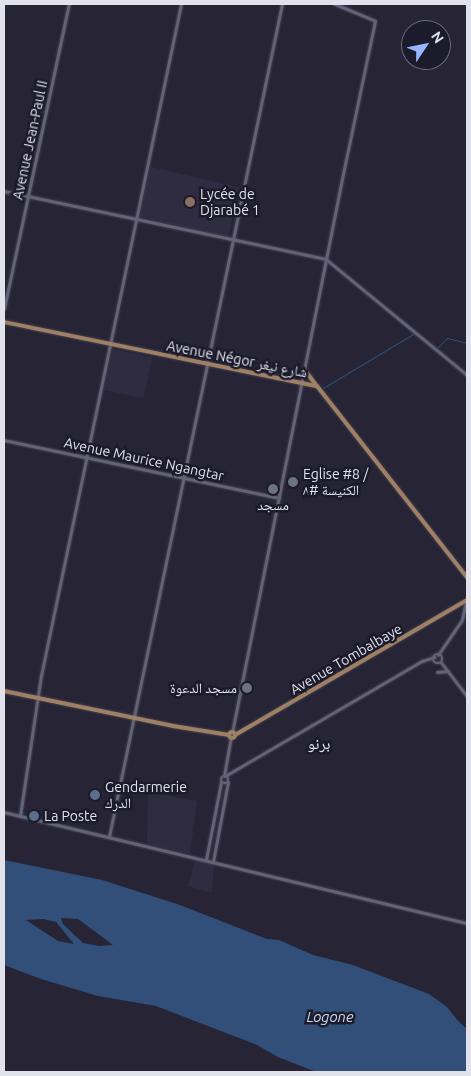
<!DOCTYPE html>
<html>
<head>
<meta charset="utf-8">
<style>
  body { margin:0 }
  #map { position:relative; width:471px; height:1076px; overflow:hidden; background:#262435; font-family:Ubuntu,"Noto Naskh Arabic",sans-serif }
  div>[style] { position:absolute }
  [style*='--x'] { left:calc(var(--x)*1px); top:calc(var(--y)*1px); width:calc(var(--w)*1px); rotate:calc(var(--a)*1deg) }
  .built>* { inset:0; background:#2f2c42; transform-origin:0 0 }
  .water>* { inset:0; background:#314f78 }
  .stream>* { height:1px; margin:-0.5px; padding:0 0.5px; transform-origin:0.5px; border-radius:0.5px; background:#314f78 }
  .roads { filter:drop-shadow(0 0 1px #42404e) drop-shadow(0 0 1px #42404e) }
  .minor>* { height:2.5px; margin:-1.25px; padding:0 1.25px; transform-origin:1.25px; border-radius:1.25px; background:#646276 }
  .minor>.ring { margin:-1.25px; padding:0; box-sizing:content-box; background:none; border:2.5px solid #646276; border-radius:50% }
  .major>* { height:4px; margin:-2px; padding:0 2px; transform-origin:2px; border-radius:2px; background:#a08064 }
  .major>.ring { margin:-2px; padding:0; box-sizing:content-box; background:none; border:4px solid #a08064; border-radius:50% }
  .dots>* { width:14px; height:14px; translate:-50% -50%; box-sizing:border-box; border:2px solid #1c1b2b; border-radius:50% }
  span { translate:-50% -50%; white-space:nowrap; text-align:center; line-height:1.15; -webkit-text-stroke:5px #1c1b2b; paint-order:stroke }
  .street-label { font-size:14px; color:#e2e2ed }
  .poi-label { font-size:14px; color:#e2e2ed }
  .left { translate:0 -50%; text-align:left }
  .right { translate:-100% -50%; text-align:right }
  .water-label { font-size:15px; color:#c4d8f2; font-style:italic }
  .quarter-label { font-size:16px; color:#dee4f2 }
  .frame { position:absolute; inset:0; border:5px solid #e2e2ed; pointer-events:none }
  .north { position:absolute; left:401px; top:20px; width:50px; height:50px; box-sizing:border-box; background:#1c1b2b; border:1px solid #6b6b79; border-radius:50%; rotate:56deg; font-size:14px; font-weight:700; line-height:20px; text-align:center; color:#e2e2ed }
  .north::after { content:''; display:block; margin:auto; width:18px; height:22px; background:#96b6fd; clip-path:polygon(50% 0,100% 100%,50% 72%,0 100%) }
</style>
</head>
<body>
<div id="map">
  <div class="built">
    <i style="left:151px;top:167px;width:91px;height:51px;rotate:13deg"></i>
    <i style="left:113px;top:349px;width:40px;height:42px;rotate:12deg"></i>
    <i style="clip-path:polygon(148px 792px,197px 801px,190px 854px,147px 844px)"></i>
    <i style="clip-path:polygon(195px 860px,214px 864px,212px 893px,188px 886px)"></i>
  </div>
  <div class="water">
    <i style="clip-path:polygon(evenodd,4px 860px,102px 880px,180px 905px,267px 939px,279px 940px,313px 955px,353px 965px,429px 994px,447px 1007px,458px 1021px,467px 1029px,467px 1072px,316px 1072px,278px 1057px,257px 1045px,156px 1006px,98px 996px,41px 979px,4px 965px,4px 860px,61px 918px,78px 919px,113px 945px,99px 946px,83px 943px,63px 924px,61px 918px,4px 860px,43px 919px,56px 922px,74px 944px,58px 941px,26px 920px,43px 919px)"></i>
  </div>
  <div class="stream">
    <i style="--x:436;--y:349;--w:16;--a:-45"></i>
    <i style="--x:447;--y:338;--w:21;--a:14"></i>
    <i style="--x:323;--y:388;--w:107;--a:-30.9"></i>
  </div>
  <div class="roads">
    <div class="minor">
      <i style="--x:4;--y:191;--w:329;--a:11.9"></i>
      <i style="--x:326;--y:259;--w:183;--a:39.4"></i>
      <i style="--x:4;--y:309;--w:312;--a:-78"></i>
      <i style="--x:4;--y:440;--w:281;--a:11.9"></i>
      <i class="ring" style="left:433.5px;top:654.5px;width:6.5px;height:6.5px"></i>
      <i style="--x:438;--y:655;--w:42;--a:-55.6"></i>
      <i style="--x:462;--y:620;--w:19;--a:-78"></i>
      <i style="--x:441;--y:662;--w:43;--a:52.6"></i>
      <i style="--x:437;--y:672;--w:11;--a:-5"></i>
      <i style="--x:232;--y:733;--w:565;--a:-78.77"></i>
      <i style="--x:342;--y:179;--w:161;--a:-78.2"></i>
      <i style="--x:375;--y:21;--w:44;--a:-157.5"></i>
      <i style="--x:224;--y:776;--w:39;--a:-80"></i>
      <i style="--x:225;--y:776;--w:228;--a:-30.3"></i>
      <i style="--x:422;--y:661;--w:13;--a:-18"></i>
      <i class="ring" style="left:221.5px;top:776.5px;width:4.5px;height:4.5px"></i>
      <i style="--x:4;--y:812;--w:476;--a:13.5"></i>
      <i style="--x:20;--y:816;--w:142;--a:-81.5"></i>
      <i style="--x:41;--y:676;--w:686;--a:-78.23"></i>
      <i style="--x:109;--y:837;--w:851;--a:-78.27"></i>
      <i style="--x:206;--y:860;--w:79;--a:-79.1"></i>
      <i style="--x:213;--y:862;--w:81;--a:-79.4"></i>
    </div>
    <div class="major">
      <i style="--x:4;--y:322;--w:319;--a:11.6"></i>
      <i style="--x:317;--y:386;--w:243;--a:51.9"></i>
      <i style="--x:304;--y:369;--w:21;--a:53"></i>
      <i style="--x:4;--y:691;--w:173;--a:11.7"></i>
      <i style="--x:173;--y:726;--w:57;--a:9.1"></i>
      <i class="ring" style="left:229px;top:732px;width:2px;height:2px"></i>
      <i style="--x:235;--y:735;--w:268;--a:-30.2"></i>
    </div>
  </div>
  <div class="dots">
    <i style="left:190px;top:202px;background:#8d6e63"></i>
    <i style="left:293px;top:482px;background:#6b7280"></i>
    <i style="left:273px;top:489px;background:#6b7280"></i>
    <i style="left:247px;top:688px;background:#6b7280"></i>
    <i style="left:95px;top:795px;background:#5c6f8a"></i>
    <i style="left:34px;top:816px;background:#5c6f8a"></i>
  </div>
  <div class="street-label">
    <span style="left:30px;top:140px;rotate:-78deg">Avenue Jean-Paul II</span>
    <span style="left:237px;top:359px;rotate:11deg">Avenue Négor شارع نيغر</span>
    <span style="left:144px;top:459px;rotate:12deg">Avenue Maurice Ngangtar</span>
    <span style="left:346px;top:659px;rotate:-30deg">Avenue Tombalbaye</span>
  </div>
  <div class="poi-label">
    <span class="left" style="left:200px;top:202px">Lycée de<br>Djarabé 1</span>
    <span class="left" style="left:303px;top:482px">Eglise #8 /<br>الكنيسة #٨</span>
    <span style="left:273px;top:505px">مسجد</span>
    <span class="right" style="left:237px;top:688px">مسجد الدعوة</span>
    <span class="left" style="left:105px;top:795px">Gendarmerie<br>الدرك</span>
    <span class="left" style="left:44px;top:816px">La Poste</span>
  </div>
  <div class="water-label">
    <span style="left:330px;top:1017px">Logone</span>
  </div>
  <div class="quarter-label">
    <span style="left:319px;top:743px">برنو</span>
  </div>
  <div class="frame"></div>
  <div class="north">N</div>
</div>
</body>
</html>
